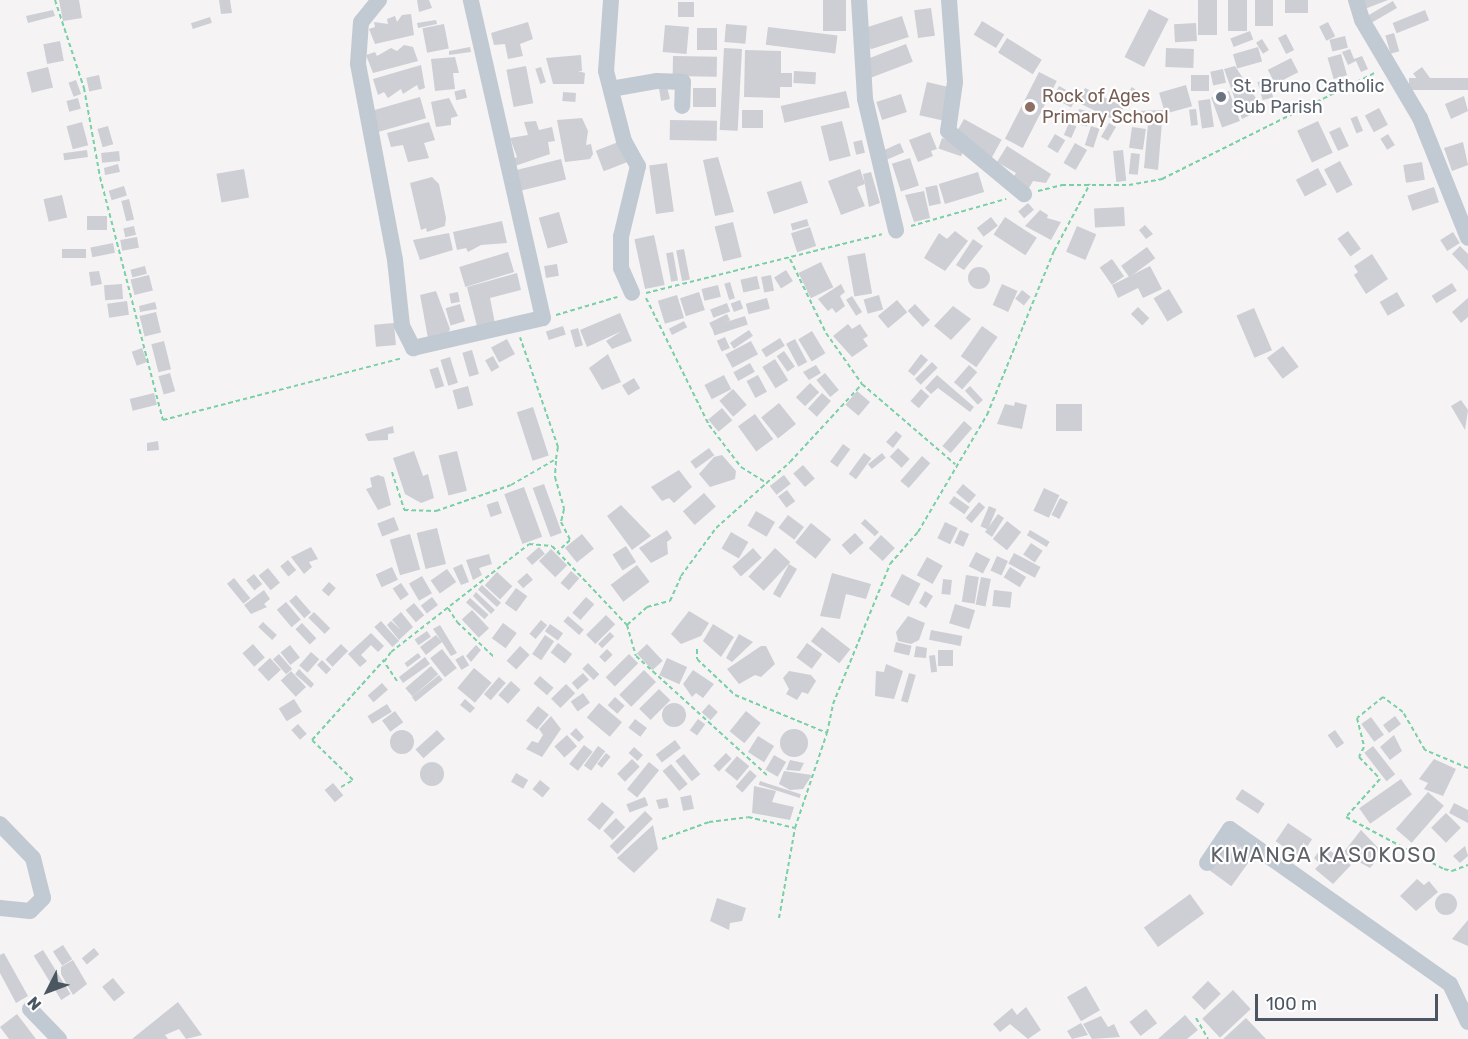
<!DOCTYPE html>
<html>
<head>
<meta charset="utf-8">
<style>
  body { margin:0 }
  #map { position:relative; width:1468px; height:1039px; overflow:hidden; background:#f5f3f3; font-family:Rubik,sans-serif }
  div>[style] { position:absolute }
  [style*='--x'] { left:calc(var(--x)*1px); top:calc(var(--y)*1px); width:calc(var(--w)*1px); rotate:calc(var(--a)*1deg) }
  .building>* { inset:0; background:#cdcfd5; transform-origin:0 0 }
  .round { border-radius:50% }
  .path>* { height:2px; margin-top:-1px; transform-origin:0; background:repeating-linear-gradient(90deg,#7ad0a6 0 4.5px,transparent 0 7.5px) }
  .minor>* { height:16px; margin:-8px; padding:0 8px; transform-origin:8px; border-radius:8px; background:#c1cad2 }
  .dots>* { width:16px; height:16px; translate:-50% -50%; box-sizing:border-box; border:3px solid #fff; border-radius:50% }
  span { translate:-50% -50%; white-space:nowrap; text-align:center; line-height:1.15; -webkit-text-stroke:4.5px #fff; paint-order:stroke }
  .worship-label { font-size:18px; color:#5b616d }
  .left { translate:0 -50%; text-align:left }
  .education-label { font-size:18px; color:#785e54 }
  .quarter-label { font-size:21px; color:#5f6368; letter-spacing:1.5px }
  .north { position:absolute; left:18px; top:961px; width:60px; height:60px; -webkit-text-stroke:4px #fff; paint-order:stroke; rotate:228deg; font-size:16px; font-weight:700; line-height:24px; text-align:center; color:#4a5661 }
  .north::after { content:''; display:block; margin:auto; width:21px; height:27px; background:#4a5661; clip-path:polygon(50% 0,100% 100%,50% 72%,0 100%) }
  .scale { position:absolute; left:1255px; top:994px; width:183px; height:27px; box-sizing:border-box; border:3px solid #4a5661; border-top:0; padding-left:8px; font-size:18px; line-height:21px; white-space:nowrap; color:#4a5661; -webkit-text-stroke:4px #fff; paint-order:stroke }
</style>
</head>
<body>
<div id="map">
  <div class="building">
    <i style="clip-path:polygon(59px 0,79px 0,82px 18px,63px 21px)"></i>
    <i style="clip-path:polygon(219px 0,230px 0,232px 13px,221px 14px)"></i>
    <i style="clip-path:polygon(417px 0,429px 0,432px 8px,419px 12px)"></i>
    <i style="left:823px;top:0;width:23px;height:31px"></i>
    <i style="left:1198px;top:0;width:19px;height:35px"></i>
    <i style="left:1228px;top:0;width:19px;height:31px"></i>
    <i style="left:1255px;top:0;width:18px;height:26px"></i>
    <i style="left:1285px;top:0;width:23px;height:13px"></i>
    <i style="clip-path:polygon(1359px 0,1388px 0,1362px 10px)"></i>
    <i style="left:1393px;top:1px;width:8px;height:30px;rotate:60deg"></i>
    <i style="left:678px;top:2px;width:16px;height:15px"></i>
    <i style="left:931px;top:8px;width:28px;height:17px;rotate:82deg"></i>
    <i style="left:1149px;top:9px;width:22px;height:54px;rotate:27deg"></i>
    <i style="clip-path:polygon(53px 10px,55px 16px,28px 23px,26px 16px)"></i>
    <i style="left:1425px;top:10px;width:11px;height:35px;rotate:68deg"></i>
    <i style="clip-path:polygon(411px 14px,414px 35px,375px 44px,369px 29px,375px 27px,374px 22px,388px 24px,387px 19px,395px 16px,397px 22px,402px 15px)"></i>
    <i style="left:902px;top:16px;width:22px;height:40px;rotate:72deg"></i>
    <i style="left:210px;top:17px;width:6px;height:20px;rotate:72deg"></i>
    <i style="clip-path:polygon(436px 20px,437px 24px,418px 28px,417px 23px)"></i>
    <i style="left:982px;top:21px;width:26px;height:16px;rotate:31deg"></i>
    <i style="clip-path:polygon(528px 22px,533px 39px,520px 44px,523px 56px,508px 59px,505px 44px,494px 45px,491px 33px)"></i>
    <i style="left:1328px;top:22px;width:16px;height:10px;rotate:63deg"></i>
    <i style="left:1196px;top:23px;width:18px;height:22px;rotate:87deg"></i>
    <i style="left:444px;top:24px;width:25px;height:22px;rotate:79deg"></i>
    <i style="left:726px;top:24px;width:21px;height:18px;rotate:5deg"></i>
    <i style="left:665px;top:25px;width:24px;height:27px;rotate:5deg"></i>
    <i style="left:768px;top:27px;width:70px;height:18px;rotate:7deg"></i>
    <i style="left:697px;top:28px;width:20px;height:22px"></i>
    <i style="left:1250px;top:31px;width:9px;height:21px;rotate:69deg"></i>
    <i style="left:1394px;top:33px;width:19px;height:9px;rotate:74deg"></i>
    <i style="left:1286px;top:34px;width:18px;height:9px;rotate:63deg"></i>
    <i style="left:1345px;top:36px;width:12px;height:16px;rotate:76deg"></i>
    <i style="left:1007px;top:38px;width:41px;height:17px;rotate:32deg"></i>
    <i style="left:1262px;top:39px;width:13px;height:7px;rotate:58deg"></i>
    <i style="left:60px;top:41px;width:20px;height:17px;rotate:79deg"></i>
    <i style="left:906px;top:44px;width:19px;height:45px;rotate:69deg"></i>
    <i style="clip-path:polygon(404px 45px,413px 47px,418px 61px,373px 73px,366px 55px,375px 52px,377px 56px,391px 48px,397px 51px)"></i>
    <i style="clip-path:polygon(470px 47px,471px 52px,449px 55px,449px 51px)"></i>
    <i style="left:1258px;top:47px;width:15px;height:26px;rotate:74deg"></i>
    <i style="left:724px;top:48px;width:18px;height:82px;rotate:3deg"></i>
    <i style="left:1166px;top:48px;width:28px;height:19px;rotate:2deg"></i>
    <i style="clip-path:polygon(1350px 49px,1354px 59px,1362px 56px,1368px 69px,1361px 72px,1356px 61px,1348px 65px,1342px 52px)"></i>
    <i style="clip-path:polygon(745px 50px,781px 51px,781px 73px,792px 73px,792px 87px,780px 87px,780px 98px,744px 97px)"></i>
    <i style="left:1341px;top:54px;width:22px;height:14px;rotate:74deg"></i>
    <i style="clip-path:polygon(581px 55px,582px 71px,578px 71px,585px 73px,584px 84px,553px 84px,546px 58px)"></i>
    <i style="left:673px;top:56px;width:44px;height:20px;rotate:1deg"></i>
    <i style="clip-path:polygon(455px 57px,459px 73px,453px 73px,455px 89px,435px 91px,431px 59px)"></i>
    <i style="left:1291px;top:58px;width:16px;height:26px;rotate:63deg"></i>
    <i style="clip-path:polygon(421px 65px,425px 88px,419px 90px,417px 85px,403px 94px,401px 89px,388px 98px,384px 92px,378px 95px,373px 79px)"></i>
    <i style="left:526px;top:66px;width:38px;height:20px;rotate:79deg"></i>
    <i style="clip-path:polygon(1235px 66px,1263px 109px,1242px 119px,1224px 69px)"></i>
    <i style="left:48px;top:67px;width:21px;height:22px;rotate:76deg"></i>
    <i style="left:541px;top:67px;width:16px;height:6px;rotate:72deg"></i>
    <i style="left:1422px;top:67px;width:17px;height:11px;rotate:54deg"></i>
    <i style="left:1223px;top:69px;width:14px;height:13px;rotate:78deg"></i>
    <i style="left:794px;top:71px;width:22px;height:12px;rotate:3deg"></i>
    <i style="left:1039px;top:72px;width:20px;height:75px;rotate:27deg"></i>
    <i style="left:99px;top:75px;width:14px;height:13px;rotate:78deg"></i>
    <i style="left:1191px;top:75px;width:18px;height:16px"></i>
    <i style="left:1468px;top:78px;width:12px;height:59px;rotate:90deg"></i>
    <i style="left:1268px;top:79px;width:19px;height:11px;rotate:74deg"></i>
    <i style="left:76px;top:80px;width:15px;height:8px;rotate:70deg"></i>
    <i style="left:927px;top:82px;width:23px;height:34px;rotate:13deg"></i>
    <i style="left:1186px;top:85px;width:22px;height:28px;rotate:74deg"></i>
    <i style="left:1059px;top:86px;width:21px;height:13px;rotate:29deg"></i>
    <i style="clip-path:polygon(667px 87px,670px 99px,661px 101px,659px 88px)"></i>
    <i style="left:1132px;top:87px;width:10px;height:19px;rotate:37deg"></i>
    <i style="left:693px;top:88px;width:23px;height:19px"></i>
    <i style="left:1085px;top:88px;width:43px;height:16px;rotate:26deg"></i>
    <i style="left:465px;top:89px;width:9px;height:11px;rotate:77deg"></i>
    <i style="left:846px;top:91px;width:17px;height:67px;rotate:77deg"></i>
    <i style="left:1229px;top:91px;width:32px;height:19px;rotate:70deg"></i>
    <i style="left:563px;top:92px;width:13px;height:9px;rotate:4deg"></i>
    <i style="left:901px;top:94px;width:19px;height:26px;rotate:72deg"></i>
    <i style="clip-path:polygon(1464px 96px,1468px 111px,1451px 119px,1445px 104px)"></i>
    <i style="left:420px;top:97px;width:22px;height:50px;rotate:74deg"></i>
    <i style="left:78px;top:98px;width:11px;height:12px;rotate:75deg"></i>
    <i style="clip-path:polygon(449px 98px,458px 116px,451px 118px,451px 125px,436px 127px,431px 102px)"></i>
    <i style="left:1210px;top:99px;width:28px;height:12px;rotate:82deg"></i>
    <i style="left:1379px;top:108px;width:19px;height:16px;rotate:62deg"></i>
    <i style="left:1079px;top:109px;width:12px;height:15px;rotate:14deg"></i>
    <i style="left:1196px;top:109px;width:16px;height:7px;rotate:83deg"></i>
    <i style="left:742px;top:110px;width:21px;height:18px"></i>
    <i style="clip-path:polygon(1163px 110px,1158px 170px,1144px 168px,1148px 124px,1137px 123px,1138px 111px)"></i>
    <i style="left:1357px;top:116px;width:16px;height:7px;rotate:68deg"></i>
    <i style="clip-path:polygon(582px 118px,588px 131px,586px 145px,591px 144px,593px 154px,590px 159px,565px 162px,557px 120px)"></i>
    <i style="left:964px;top:119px;width:43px;height:21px;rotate:29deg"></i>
    <i style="left:670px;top:120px;width:47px;height:20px;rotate:1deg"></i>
    <i style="clip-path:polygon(536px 121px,539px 130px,552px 127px,555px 141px,548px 142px,550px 154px,512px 167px,509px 162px,517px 157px,510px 138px,528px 135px,524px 122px)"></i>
    <i style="left:842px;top:121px;width:36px;height:22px;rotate:76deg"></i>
    <i style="left:1318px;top:121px;width:35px;height:23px;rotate:65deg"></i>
    <i style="left:82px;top:122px;width:24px;height:16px;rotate:75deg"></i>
    <i style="clip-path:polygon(429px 122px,435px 140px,424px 143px,429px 158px,408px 162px,403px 145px,391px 147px,387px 133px)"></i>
    <i style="left:1069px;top:123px;width:8px;height:13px;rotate:23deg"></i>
    <i style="left:1109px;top:123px;width:8px;height:16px;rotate:30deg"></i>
    <i style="left:108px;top:126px;width:19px;height:11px;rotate:74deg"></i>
    <i style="left:1091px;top:126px;width:9px;height:20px;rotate:18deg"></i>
    <i style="left:1132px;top:127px;width:14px;height:21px;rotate:8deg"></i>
    <i style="left:1340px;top:127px;width:21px;height:12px;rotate:65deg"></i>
    <i style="clip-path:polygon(930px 132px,937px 149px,931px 151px,933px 156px,918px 162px,909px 140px)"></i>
    <i style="left:1055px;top:134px;width:12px;height:15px;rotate:31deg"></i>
    <i style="left:1388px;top:134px;width:13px;height:9px;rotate:58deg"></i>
    <i style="left:942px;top:138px;width:24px;height:11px;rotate:19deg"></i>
    <i style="left:862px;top:140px;width:13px;height:9px;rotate:77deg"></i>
    <i style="left:621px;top:141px;width:22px;height:27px;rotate:69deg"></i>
    <i style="clip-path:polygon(1463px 142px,1468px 165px,1452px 171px,1444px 148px)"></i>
    <i style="left:900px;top:143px;width:10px;height:19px;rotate:66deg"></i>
    <i style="left:1075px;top:143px;width:14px;height:23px;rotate:30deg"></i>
    <i style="clip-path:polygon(1007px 146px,1051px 174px,1046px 183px,1033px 181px,1029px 188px,1012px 179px,1016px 173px,997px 162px)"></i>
    <i style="left:87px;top:150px;width:7px;height:24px;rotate:82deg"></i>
    <i style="left:1123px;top:150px;width:31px;height:10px;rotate:84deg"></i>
    <i style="left:119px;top:151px;width:10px;height:18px;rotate:84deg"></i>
    <i style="left:1131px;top:153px;width:9px;height:21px;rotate:6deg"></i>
    <i style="clip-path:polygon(718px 157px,734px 212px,715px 216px,703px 160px)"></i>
    <i style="left:910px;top:158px;width:29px;height:19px;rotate:72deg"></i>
    <i style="left:561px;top:159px;width:21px;height:49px;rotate:76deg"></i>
    <i style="left:1340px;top:161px;width:27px;height:18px;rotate:62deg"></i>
    <i style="left:1422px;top:162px;width:18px;height:19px;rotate:81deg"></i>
    <i style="left:667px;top:163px;width:49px;height:18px;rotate:82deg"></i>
    <i style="clip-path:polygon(118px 164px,120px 172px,105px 175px,104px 168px)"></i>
    <i style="left:1318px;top:168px;width:19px;height:25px;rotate:62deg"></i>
    <i style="left:244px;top:169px;width:29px;height:28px;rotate:80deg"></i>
    <i style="clip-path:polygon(860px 169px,865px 184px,857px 187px,865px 206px,841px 215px,828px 181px)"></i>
    <i style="clip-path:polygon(871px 172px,880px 203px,869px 207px,863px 174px)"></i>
    <i style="left:978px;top:172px;width:21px;height:41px;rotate:73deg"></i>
    <i style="clip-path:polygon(432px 177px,439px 184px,446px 218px,445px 226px,427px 232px,426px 228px,421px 230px,410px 183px)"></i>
    <i style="left:801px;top:181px;width:23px;height:36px;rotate:72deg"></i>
    <i style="left:937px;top:185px;width:19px;height:12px;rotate:78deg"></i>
    <i style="left:124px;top:186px;width:10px;height:16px;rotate:73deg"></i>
    <i style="left:1434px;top:187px;width:16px;height:28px;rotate:72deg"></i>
    <i style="clip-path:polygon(924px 191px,930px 218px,914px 222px,905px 195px)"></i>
    <i style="left:62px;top:195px;width:23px;height:19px;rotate:77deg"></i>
    <i style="left:129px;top:199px;width:21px;height:8px;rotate:76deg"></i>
    <i style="left:1028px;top:203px;width:9px;height:13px;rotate:49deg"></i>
    <i style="left:1124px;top:207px;width:19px;height:30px;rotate:87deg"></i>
    <i style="clip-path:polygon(1040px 210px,1048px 215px,1047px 218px,1061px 222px,1051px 240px,1025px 226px)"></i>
    <i style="left:559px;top:212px;width:32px;height:21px;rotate:74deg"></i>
    <i style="left:87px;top:216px;width:20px;height:14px"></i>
    <i style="left:991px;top:217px;width:11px;height:18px;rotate:52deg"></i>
    <i style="left:1005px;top:217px;width:38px;height:21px;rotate:33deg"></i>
    <i style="left:807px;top:219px;width:7px;height:17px;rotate:74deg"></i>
    <i style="clip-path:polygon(502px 221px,507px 243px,481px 245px,468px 252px,466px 248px,457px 250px,453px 232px)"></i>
    <i style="left:733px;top:222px;width:36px;height:19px;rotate:76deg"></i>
    <i style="clip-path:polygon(1145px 225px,1153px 234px,1146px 239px,1139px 230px)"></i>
    <i style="left:134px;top:226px;width:9px;height:11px;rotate:77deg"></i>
    <i style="left:1077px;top:226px;width:21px;height:28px;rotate:23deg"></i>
    <i style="left:810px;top:227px;width:20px;height:20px;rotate:72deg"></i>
    <i style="clip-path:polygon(955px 231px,968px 241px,945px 271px,924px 258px,939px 233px,947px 239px)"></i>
    <i style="left:1348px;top:231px;width:22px;height:13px;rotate:54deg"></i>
    <i style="left:1453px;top:232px;width:13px;height:15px;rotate:58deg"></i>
    <i style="clip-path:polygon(449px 233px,453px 250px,420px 260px,413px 240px)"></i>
    <i style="left:654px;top:235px;width:51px;height:20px;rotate:78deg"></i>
    <i style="left:137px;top:237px;width:11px;height:17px;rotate:80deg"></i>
    <i style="clip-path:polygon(973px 239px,983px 246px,964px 270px,956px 265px)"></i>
    <i style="left:113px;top:243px;width:10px;height:23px;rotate:79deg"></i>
    <i style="clip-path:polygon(1460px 246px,1468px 254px,1468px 271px,1452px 254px)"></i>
    <i style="left:1147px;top:247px;width:14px;height:32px;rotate:54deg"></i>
    <i style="left:86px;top:249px;width:9px;height:24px;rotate:90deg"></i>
    <i style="left:684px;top:249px;width:31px;height:8px;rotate:79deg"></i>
    <i style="left:508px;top:252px;width:21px;height:51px;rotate:73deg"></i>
    <i style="left:673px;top:252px;width:29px;height:7px;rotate:80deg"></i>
    <i style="left:865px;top:253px;width:41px;height:18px;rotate:80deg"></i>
    <i style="clip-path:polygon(1372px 254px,1388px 279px,1366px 294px,1354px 275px,1358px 272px,1354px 266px)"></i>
    <i style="left:1112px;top:259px;width:21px;height:15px;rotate:55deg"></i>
    <i style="left:821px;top:262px;width:28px;height:25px;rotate:64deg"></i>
    <i style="left:557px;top:264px;width:12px;height:13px;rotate:81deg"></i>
    <i style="left:145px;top:266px;width:8px;height:15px;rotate:76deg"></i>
    <i style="clip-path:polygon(1150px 266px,1162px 289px,1143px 298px,1138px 288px,1118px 298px,1112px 285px)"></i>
    <i class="round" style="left:968px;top:267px;width:22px;height:22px"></i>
    <i style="left:786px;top:270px;width:13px;height:14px;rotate:58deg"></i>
    <i style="clip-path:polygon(99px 271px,102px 284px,91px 286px,89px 272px)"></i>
    <i style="clip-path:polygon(517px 273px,521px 290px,490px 298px,496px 329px,479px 334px,467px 287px)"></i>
    <i style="left:149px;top:275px;width:16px;height:19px;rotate:76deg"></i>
    <i style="left:771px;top:275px;width:16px;height:10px;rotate:79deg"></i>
    <i style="left:757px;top:276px;width:13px;height:17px;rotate:77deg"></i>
    <i style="left:730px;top:282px;width:17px;height:6px;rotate:73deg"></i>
    <i style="left:1452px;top:283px;width:9px;height:24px;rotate:58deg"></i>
    <i style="left:122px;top:284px;width:15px;height:18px;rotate:86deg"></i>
    <i style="clip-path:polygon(841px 284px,845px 292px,840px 296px,845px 306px,836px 313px,832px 308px,828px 311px,818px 299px)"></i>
    <i style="left:1002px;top:284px;width:17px;height:23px;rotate:24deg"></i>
    <i style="left:718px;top:285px;width:12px;height:17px;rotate:76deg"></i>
    <i style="left:1169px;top:289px;width:27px;height:18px;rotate:59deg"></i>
    <i style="left:1022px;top:290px;width:11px;height:11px;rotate:38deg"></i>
    <i style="clip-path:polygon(436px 291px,450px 329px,447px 335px,428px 338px,420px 295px)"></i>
    <i style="left:458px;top:292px;width:10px;height:9px;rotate:79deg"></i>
    <i style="left:699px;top:292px;width:19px;height:20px;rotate:72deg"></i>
    <i style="left:1397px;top:292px;width:16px;height:20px;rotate:60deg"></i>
    <i style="left:677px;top:295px;width:24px;height:20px;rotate:73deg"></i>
    <i style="left:879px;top:295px;width:15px;height:16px;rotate:74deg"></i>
    <i style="left:852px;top:296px;width:19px;height:7px;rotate:58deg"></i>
    <i style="left:767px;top:298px;width:11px;height:22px;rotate:75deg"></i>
    <i style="clip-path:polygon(1468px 298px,1468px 317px,1461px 323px,1452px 312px)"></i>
    <i style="left:740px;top:300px;width:9px;height:10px;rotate:69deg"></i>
    <i style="left:897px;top:300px;width:16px;height:25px;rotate:50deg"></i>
    <i style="left:127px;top:301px;width:14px;height:20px;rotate:82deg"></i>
    <i style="clip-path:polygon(155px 302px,157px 309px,140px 312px,139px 306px)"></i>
    <i style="left:727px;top:303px;width:9px;height:18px;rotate:69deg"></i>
    <i style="left:460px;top:304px;width:18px;height:15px;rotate:74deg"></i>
    <i style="left:915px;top:304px;width:22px;height:10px;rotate:47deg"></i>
    <i style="clip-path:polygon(953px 306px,971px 319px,951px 340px,934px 326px)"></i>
    <i style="left:1138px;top:307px;width:16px;height:10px;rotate:45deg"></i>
    <i style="left:1254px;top:308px;width:46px;height:19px;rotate:67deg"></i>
    <i style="left:156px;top:312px;width:21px;height:17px;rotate:76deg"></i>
    <i style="clip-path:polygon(620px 313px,632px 341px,612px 349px,606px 341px,622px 331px,587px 347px,580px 330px)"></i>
    <i style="left:727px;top:314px;width:7px;height:20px;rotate:63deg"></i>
    <i style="left:745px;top:316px;width:9px;height:35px;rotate:72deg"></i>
    <i style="left:684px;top:321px;width:7px;height:17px;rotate:63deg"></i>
    <i style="left:394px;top:323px;width:22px;height:20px;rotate:85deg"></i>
    <i style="clip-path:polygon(848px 324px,852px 329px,860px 324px,868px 336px,863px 339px,868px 346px,852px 357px,833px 336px)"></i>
    <i style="left:563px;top:326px;width:9px;height:18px;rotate:72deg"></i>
    <i style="left:982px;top:326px;width:19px;height:37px;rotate:35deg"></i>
    <i style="left:578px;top:328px;width:18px;height:8px;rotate:74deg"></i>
    <i style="left:749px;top:330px;width:7px;height:23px;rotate:56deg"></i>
    <i style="left:812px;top:331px;width:26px;height:16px;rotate:59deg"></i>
    <i style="left:725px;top:337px;width:12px;height:9px;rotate:66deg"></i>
    <i style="left:780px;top:338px;width:9px;height:22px;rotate:58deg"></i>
    <i style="left:507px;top:339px;width:17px;height:18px;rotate:62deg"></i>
    <i style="left:795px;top:339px;width:26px;height:10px;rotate:62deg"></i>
    <i style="left:164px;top:341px;width:29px;height:13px;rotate:76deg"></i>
    <i style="left:751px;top:341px;width:15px;height:29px;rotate:62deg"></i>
    <i style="left:1283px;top:346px;width:26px;height:20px;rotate:53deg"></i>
    <i style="left:142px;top:348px;width:15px;height:11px;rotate:70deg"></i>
    <i style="left:472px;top:350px;width:25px;height:10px;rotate:74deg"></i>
    <i style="left:784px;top:351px;width:19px;height:9px;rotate:55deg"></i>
    <i style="clip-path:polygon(608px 354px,621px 382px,602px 390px,589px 368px)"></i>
    <i style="clip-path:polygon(921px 354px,928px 360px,914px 376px,908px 371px)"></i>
    <i style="left:493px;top:356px;width:13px;height:9px;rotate:61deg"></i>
    <i style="left:450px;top:357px;width:27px;height:10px;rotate:73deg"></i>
    <i style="left:775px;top:359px;width:25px;height:15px;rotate:58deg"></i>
    <i style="left:932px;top:362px;width:8px;height:24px;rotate:45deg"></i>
    <i style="left:750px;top:363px;width:10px;height:19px;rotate:61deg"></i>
    <i style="clip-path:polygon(816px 365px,821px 373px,809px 380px,803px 372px)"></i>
    <i style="left:969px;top:365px;width:11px;height:23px;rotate:41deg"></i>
    <i style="left:438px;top:367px;width:20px;height:9px;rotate:72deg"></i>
    <i style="left:170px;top:373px;width:19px;height:12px;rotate:74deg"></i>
    <i style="left:825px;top:373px;width:22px;height:11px;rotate:51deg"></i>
    <i style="left:724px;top:375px;width:16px;height:22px;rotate:63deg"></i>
    <i style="left:758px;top:375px;width:19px;height:13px;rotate:62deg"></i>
    <i style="clip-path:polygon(937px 375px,974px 407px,970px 412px,938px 388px,931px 394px,925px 388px)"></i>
    <i style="left:634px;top:378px;width:12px;height:14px;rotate:59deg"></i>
    <i style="left:810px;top:383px;width:13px;height:20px;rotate:45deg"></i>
    <i style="left:468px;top:386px;width:20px;height:16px;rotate:75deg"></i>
    <i style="left:970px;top:386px;width:19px;height:7px;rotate:47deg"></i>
    <i style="left:733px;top:389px;width:21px;height:18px;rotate:49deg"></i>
    <i style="left:921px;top:389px;width:11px;height:16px;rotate:41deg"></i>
    <i style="left:857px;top:391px;width:17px;height:18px;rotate:40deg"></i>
    <i style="left:154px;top:393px;width:12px;height:25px;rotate:76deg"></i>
    <i style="left:822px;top:393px;width:12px;height:21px;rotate:42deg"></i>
    <i style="clip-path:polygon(1461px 400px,1468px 410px,1465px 430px,1451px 406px)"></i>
    <i style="clip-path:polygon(1015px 402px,1027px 405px,1022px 429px,997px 424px,1005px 404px,1014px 406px)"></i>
    <i style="left:779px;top:403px;width:27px;height:23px;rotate:51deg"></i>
    <i style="left:1056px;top:404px;width:26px;height:27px"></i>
    <i style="left:533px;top:407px;width:51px;height:17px;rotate:72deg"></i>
    <i style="left:722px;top:408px;width:16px;height:18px;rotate:50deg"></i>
    <i style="left:755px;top:414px;width:31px;height:21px;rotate:54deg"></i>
    <i style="left:964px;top:421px;width:11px;height:33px;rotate:41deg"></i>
    <i style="clip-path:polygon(393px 426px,394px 433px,388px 434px,388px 440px,368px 441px,365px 434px)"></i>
    <i style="clip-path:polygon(896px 431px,902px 436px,893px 448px,886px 442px)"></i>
    <i style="clip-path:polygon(158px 441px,159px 450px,147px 451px,147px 443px)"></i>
    <i style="left:843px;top:444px;width:9px;height:22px;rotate:36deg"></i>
    <i style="left:709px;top:448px;width:9px;height:23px;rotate:54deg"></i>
    <i style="left:898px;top:448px;width:16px;height:12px;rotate:43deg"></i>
    <i style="clip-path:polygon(414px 451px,423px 476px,428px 474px,434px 498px,421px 503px,405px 494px,393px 458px)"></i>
    <i style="left:457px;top:451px;width:41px;height:19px;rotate:76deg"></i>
    <i style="left:864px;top:453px;width:9px;height:26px;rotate:36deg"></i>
    <i style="left:882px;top:453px;width:6px;height:18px;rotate:51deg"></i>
    <i style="clip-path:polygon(722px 455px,736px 471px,735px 479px,710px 487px,699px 474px,714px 457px)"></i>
    <i style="left:922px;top:456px;width:11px;height:33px;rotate:41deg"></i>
    <i style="left:803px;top:465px;width:18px;height:13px;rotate:49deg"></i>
    <i style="clip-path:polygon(679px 470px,692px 487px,674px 503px,669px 498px,662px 501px,651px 487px)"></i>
    <i style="clip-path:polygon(378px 475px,384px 477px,391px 505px,378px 510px,366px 489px,372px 487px,370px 478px)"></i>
    <i style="left:784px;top:475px;width:11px;height:18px;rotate:52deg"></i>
    <i style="left:544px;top:484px;width:52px;height:12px;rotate:70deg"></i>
    <i style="left:963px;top:484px;width:17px;height:11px;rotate:40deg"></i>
    <i style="left:524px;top:487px;width:53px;height:21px;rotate:70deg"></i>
    <i style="left:1044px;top:488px;width:17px;height:25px;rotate:25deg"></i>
    <i style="left:787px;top:490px;width:14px;height:11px;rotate:54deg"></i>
    <i style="left:704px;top:493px;width:18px;height:28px;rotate:49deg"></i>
    <i style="left:954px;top:496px;width:19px;height:9px;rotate:35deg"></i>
    <i style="left:1060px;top:498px;width:9px;height:19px;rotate:27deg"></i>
    <i style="left:498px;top:501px;width:13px;height:12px;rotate:72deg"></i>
    <i style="left:979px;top:502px;width:8px;height:21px;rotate:40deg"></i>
    <i style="clip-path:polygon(621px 505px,651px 536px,632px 550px,607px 516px)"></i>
    <i style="left:989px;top:506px;width:8px;height:22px;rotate:23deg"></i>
    <i style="left:756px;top:511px;width:22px;height:17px;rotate:30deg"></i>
    <i style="clip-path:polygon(998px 514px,1004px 518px,992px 537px,985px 532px)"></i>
    <i style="left:788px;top:515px;width:20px;height:16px;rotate:37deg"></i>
    <i style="left:394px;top:517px;width:14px;height:18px;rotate:69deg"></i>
    <i style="left:865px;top:519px;width:19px;height:6px;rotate:43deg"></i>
    <i style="left:1007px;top:521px;width:18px;height:23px;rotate:38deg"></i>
    <i style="left:945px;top:522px;width:14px;height:18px;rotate:25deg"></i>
    <i style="left:811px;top:523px;width:26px;height:25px;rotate:39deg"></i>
    <i style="left:437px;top:528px;width:37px;height:21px;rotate:76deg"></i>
    <i style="clip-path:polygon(667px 530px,672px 538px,667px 542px,668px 554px,651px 563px,639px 548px)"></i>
    <i style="left:960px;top:530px;width:10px;height:14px;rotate:24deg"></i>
    <i style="left:1030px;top:530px;width:23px;height:6px;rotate:31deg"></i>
    <i style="left:731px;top:532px;width:20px;height:19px;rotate:30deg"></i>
    <i style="left:855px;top:533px;width:13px;height:18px;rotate:48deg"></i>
    <i style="left:410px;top:534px;width:37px;height:21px;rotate:74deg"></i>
    <i style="left:582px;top:534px;width:19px;height:22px;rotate:51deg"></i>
    <i style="left:881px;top:535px;width:19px;height:18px;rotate:43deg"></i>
    <i style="left:1031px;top:543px;width:14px;height:14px;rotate:34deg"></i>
    <i style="left:626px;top:546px;width:19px;height:16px;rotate:58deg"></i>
    <i style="clip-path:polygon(311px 547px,318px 559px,309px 562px,312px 567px,304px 574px,291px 557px)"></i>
    <i style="left:539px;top:547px;width:9px;height:17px;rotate:49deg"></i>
    <i style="left:753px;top:548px;width:13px;height:28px;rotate:48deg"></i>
    <i style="left:775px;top:548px;width:21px;height:39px;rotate:43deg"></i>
    <i style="left:551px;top:549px;width:23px;height:17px;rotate:45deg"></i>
    <i style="left:976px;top:552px;width:16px;height:16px;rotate:27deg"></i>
    <i style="left:1014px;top:553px;width:30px;height:12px;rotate:28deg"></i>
    <i style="clip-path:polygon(489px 554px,492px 564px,479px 568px,482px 575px,473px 580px,466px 560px)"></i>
    <i style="left:997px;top:556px;width:12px;height:16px;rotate:24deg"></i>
    <i style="left:927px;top:557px;width:18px;height:21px;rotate:29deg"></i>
    <i style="left:288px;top:560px;width:13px;height:10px;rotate:51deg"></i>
    <i style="clip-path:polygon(462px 564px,469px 582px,461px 585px,453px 568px)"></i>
    <i style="clip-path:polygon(789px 564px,797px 569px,780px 598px,773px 594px)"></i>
    <i style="left:637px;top:565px;width:21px;height:33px;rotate:53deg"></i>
    <i style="left:392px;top:567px;width:14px;height:18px;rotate:65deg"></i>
    <i style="left:1010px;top:567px;width:19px;height:12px;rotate:32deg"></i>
    <i style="left:268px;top:568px;width:19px;height:12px;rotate:51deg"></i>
    <i style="left:447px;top:569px;width:16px;height:20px;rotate:55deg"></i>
    <i style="left:571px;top:571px;width:11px;height:16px;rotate:41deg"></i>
    <i style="left:497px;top:572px;width:21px;height:18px;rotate:43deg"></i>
    <i style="left:527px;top:573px;width:9px;height:13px;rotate:49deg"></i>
    <i style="clip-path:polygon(832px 573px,871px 584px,866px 599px,846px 594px,840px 619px,820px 616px)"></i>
    <i style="left:254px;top:574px;width:13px;height:10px;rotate:51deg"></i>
    <i style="left:902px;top:574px;width:21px;height:25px;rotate:28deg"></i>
    <i style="left:966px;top:575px;width:13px;height:27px;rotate:9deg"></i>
    <i style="left:422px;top:576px;width:20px;height:15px;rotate:60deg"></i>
    <i style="left:981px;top:577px;width:10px;height:28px;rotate:11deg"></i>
    <i style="left:234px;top:578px;width:26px;height:9px;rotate:51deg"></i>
    <i style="left:943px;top:579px;width:9px;height:15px;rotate:6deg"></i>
    <i style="left:329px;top:582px;width:9px;height:11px;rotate:41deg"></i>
    <i style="left:401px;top:583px;width:14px;height:10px;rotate:56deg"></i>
    <i style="left:482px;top:585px;width:26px;height:6px;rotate:43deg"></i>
    <i style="left:516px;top:588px;width:14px;height:19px;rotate:36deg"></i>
    <i style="clip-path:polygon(264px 590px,270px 599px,264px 604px,267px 607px,251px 614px,244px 605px)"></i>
    <i style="left:994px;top:590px;width:18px;height:16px;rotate:6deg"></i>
    <i style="clip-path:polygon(925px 591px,933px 596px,926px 608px,919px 603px)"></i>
    <i style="clip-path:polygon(476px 592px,495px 610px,491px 614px,473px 596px)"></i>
    <i style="left:296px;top:595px;width:23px;height:9px;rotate:49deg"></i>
    <i style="left:432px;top:597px;width:10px;height:14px;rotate:53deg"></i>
    <i style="left:586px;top:597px;width:11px;height:21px;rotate:41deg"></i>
    <i style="left:470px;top:598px;width:25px;height:6px;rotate:42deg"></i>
    <i style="left:286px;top:602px;width:23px;height:12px;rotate:50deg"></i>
    <i style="left:414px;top:603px;width:16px;height:11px;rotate:50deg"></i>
    <i style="left:955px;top:604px;width:21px;height:20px;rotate:17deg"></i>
    <i style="left:472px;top:610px;width:25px;height:14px;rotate:47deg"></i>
    <i style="clip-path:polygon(689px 611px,709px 623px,701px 636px,681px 644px,671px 634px)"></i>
    <i style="left:314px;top:612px;width:23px;height:8px;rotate:45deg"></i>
    <i style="clip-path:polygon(401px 612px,413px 627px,399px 640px,387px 625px,391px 621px,401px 630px,392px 620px)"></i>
    <i style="left:606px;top:615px;width:13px;height:28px;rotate:45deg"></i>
    <i style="left:568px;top:616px;width:21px;height:7px;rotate:41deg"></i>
    <i style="clip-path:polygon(908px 616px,925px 623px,919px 640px,911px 644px,898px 641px,896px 632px)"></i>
    <i style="left:541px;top:620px;width:8px;height:18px;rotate:40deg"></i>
    <i style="left:381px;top:621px;width:27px;height:9px;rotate:48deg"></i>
    <i style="left:263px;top:622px;width:19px;height:7px;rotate:43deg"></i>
    <i style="left:302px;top:623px;width:21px;height:9px;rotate:47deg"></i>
    <i style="left:503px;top:623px;width:17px;height:19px;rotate:36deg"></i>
    <i style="left:550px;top:624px;width:16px;height:9px;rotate:35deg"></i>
    <i style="clip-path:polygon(713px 624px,734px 637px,721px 657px,703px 641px)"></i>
    <i style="clip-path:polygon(440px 625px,457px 653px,451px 656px,442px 642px,426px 655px,420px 647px,436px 635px,442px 642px,433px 629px)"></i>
    <i style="left:822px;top:627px;width:36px;height:18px;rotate:38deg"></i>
    <i style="left:931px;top:630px;width:32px;height:10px;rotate:11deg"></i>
    <i style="left:427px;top:631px;width:7px;height:15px;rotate:56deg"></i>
    <i style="left:610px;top:632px;width:6px;height:17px;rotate:45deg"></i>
    <i style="clip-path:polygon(371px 633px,384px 646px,378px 652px,371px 645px,361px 655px,367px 661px,360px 667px,348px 654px)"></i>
    <i style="clip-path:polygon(739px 634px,753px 642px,732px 662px,726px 658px)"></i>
    <i style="left:545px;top:635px;width:11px;height:23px;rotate:34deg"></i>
    <i style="left:896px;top:642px;width:16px;height:10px;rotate:14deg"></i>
    <i style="left:558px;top:643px;width:18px;height:12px;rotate:38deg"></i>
    <i style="left:807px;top:643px;width:19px;height:18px;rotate:36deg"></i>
    <i style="left:253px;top:644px;width:18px;height:14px;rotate:49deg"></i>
    <i style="left:341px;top:644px;width:10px;height:22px;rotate:45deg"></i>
    <i style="left:647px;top:644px;width:23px;height:14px;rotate:47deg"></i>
    <i style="left:290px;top:645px;width:16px;height:12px;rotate:52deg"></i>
    <i style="clip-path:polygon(476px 645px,481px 650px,471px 662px,466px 656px)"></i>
    <i style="left:520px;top:646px;width:13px;height:20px;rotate:42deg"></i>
    <i style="clip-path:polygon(761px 646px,766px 646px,775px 664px,761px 677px,755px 675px,739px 684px,727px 669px)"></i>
    <i style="clip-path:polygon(916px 646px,927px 648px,926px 658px,914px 657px)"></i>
    <i style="left:442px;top:649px;width:24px;height:15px;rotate:52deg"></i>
    <i style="left:607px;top:649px;width:8px;height:11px;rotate:45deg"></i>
    <i style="left:938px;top:650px;width:15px;height:16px"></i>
    <i style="left:311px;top:652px;width:11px;height:18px;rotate:41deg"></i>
    <i style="left:418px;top:653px;width:5px;height:17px;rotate:53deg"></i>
    <i style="left:279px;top:654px;width:20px;height:8px;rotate:49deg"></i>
    <i style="left:629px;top:654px;width:13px;height:33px;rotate:45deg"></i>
    <i style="left:463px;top:655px;width:12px;height:9px;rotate:59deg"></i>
    <i style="left:935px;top:655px;width:17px;height:6px;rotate:83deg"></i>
    <i style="clip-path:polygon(425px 657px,430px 664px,403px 683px,399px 677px)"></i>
    <i style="left:270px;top:658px;width:16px;height:17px;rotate:47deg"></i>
    <i style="left:667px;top:658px;width:22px;height:19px;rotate:24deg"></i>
    <i style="left:322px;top:660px;width:13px;height:7px;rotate:45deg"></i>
    <i style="left:588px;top:663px;width:16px;height:8px;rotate:45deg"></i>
    <i style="clip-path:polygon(886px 664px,903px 671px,894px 699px,875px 696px,876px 671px,884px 672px)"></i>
    <i style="left:431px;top:666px;width:11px;height:34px;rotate:49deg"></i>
    <i style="left:474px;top:668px;width:23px;height:26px;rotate:40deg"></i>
    <i style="clip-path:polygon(299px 669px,314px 684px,311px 688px,295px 674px)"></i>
    <i style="left:644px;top:670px;width:17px;height:35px;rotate:45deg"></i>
    <i style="clip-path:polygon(693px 670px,714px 684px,703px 698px,696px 693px,692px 697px,683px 684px)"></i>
    <i style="left:291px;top:671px;width:22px;height:14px;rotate:47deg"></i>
    <i style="clip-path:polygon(789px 671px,811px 675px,816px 681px,808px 694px,802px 692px,797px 700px,786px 694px,789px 689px,783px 678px)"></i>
    <i style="left:583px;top:673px;width:9px;height:15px;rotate:49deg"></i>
    <i style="left:909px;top:673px;width:7px;height:29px;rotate:16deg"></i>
    <i style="left:439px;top:675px;width:6px;height:35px;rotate:51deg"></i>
    <i style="left:540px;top:676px;width:18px;height:10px;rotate:41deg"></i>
    <i style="left:499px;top:677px;width:9px;height:23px;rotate:41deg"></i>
    <i style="left:511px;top:681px;width:13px;height:19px;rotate:42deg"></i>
    <i style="left:382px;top:683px;width:9px;height:19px;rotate:49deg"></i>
    <i style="left:566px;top:684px;width:13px;height:21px;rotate:45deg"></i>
    <i style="left:659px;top:689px;width:16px;height:28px;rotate:45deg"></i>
    <i style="left:583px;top:693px;width:12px;height:15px;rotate:55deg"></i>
    <i style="left:615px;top:697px;width:13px;height:11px;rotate:42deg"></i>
    <i style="left:294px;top:699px;width:15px;height:18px;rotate:58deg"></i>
    <i style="clip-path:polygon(465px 699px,475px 708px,470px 713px,460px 705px)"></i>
    <i class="round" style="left:662px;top:703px;width:24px;height:24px"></i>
    <i style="left:599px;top:703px;width:30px;height:19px;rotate:40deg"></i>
    <i style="left:387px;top:704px;width:9px;height:23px;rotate:58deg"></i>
    <i style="left:709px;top:704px;width:12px;height:11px;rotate:42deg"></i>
    <i style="left:538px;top:706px;width:14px;height:19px;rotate:39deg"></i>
    <i style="left:395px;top:711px;width:14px;height:16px;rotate:54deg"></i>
    <i style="left:746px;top:711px;width:19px;height:26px;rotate:39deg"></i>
    <i style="clip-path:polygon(551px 716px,561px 729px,542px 757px,526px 749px,532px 741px,538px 743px,543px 735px,539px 729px)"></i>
    <i style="left:1395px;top:716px;width:10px;height:15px;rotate:53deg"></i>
    <i style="left:1371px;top:717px;width:22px;height:12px;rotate:54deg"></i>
    <i style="left:635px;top:719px;width:15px;height:11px;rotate:37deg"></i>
    <i style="left:698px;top:719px;width:9px;height:14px;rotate:36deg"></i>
    <i style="left:298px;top:724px;width:13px;height:9px;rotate:48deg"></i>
    <i style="clip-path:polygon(576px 728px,584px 737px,579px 742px,570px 734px)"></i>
    <i class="round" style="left:780px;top:729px;width:28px;height:28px"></i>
    <i class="round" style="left:390px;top:730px;width:24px;height:24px"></i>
    <i style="left:437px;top:730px;width:12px;height:29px;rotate:48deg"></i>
    <i style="left:1335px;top:730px;width:16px;height:9px;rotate:55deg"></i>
    <i style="left:567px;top:735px;width:15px;height:17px;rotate:48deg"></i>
    <i style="clip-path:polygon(1394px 735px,1402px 751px,1390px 760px,1380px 747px)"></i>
    <i style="left:758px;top:736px;width:19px;height:19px;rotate:32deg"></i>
    <i style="left:675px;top:740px;width:10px;height:24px;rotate:53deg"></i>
    <i style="left:584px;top:745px;width:11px;height:24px;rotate:38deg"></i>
    <i style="left:598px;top:746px;width:9px;height:24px;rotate:36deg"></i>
    <i style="left:1373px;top:746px;width:36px;height:11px;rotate:52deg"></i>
    <i style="left:634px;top:747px;width:12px;height:8px;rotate:42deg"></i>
    <i style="left:606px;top:753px;width:6px;height:14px;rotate:39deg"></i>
    <i style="left:726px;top:753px;width:8px;height:18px;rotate:45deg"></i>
    <i style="left:684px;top:754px;width:26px;height:11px;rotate:51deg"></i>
    <i style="left:774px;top:755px;width:14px;height:17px;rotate:30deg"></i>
    <i style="left:737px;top:756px;width:16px;height:19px;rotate:40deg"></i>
    <i style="left:632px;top:759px;width:11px;height:21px;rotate:45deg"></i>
    <i style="clip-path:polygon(1434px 759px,1456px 769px,1443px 796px,1424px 789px,1428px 783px,1419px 779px)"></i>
    <i style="clip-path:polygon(790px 760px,804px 763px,800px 771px,786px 770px)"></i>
    <i class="round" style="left:420px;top:762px;width:24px;height:24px"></i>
    <i style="left:649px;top:762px;width:13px;height:35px;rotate:39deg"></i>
    <i style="left:671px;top:764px;width:26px;height:11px;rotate:50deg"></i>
    <i style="left:750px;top:770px;width:9px;height:22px;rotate:41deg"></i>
    <i style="clip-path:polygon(784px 771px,812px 775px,803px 789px,790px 790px,779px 784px)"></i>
    <i style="left:516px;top:773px;width:14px;height:10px;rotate:30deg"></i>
    <i style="left:1401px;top:779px;width:19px;height:51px;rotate:55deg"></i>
    <i style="left:540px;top:780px;width:13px;height:12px;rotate:39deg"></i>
    <i style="left:760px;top:781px;width:43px;height:4px;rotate:18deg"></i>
    <i style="left:333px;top:783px;width:16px;height:11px;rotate:50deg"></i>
    <i style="clip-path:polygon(754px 786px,776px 791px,772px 802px,794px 807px,790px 820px,752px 813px)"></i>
    <i style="left:1242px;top:789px;width:27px;height:12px;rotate:33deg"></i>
    <i style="left:1428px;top:792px;width:21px;height:49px;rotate:41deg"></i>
    <i style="left:691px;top:795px;width:14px;height:11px;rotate:78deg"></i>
    <i style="left:645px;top:797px;width:9px;height:20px;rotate:69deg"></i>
    <i style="clip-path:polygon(667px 798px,669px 807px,659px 809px,656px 800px)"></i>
    <i style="left:602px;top:802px;width:16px;height:23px;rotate:40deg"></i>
    <i style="clip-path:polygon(1454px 803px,1468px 810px,1468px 823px,1449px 813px)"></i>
    <i style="left:645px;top:811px;width:11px;height:50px;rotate:45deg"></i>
    <i style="left:1446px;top:813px;width:21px;height:21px;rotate:45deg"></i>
    <i style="left:616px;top:818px;width:13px;height:18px;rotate:45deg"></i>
    <i style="left:1288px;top:823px;width:29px;height:22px;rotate:34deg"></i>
    <i style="clip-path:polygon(653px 825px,658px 849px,634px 873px,617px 858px)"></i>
    <i style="clip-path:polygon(1361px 830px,1383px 853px,1370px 868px,1343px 853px)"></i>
    <i style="left:1233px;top:838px;width:27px;height:40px;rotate:36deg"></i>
    <i style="clip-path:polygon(1323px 846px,1351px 865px,1333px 884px,1315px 869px,1320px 864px,1314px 858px)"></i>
    <i style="clip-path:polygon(1465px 846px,1468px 856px,1460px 863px,1453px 856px)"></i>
    <i style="clip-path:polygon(1417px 879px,1424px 885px,1429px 881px,1438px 892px,1416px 911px,1400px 896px)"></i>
    <i class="round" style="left:1435px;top:893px;width:22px;height:22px"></i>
    <i style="left:1190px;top:894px;width:24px;height:57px;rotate:54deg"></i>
    <i style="clip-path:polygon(717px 898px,746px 908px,742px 921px,730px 923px,729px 930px,710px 921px)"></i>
    <i style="clip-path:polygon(1468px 920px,1468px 946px,1452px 939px)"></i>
    <i style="left:63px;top:945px;width:17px;height:12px;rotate:57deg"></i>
    <i style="left:94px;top:948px;width:8px;height:16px;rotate:50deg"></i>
    <i style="left:43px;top:950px;width:52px;height:11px;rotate:58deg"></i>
    <i style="clip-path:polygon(4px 953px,28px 996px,16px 1003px,0 973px,0 955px)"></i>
    <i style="clip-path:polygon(73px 960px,87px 984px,73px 995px,61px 974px,61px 967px)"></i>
    <i style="left:113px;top:978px;width:19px;height:14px;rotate:51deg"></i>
    <i style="left:1208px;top:981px;width:18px;height:23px;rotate:45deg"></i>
    <i style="left:1086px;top:986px;width:28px;height:22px;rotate:60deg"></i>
    <i style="left:1233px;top:990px;width:26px;height:42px;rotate:47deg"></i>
    <i style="clip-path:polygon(178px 1002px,202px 1035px,186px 1039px,179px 1029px,165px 1035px,168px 1039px,132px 1039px)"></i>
    <i style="clip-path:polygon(1026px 1007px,1041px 1030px,1028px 1039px,1010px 1024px,1000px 1032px,993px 1024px,1012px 1008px,1017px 1015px)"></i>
    <i style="left:1146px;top:1009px;width:18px;height:21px;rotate:52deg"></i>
    <i style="clip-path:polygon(17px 1014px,36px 1039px,9px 1039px,0 1027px)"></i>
    <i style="clip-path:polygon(1185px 1015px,1198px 1030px,1187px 1039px,1158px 1039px)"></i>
    <i style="clip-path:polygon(1101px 1016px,1108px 1027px,1114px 1024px,1120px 1037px,1092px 1039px,1083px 1024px)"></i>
    <i style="clip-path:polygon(1246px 1018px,1266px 1039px,1223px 1039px)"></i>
    <i style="clip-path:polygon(1081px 1023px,1088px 1035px,1072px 1039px,1067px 1031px)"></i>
  </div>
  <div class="path">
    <i style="--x:55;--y:0;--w:93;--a:71.8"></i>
    <i style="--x:84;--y:88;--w:90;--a:79.8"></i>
    <i style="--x:100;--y:177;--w:251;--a:75.5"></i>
    <i style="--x:163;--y:420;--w:247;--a:-14.5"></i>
    <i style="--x:1038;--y:191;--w:25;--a:-14"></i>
    <i style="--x:1062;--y:185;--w:67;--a:0"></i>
    <i style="--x:1129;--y:185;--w:34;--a:-10"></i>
    <i style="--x:1162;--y:179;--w:240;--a:-26.5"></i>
    <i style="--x:911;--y:226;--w:99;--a:-15.9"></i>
    <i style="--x:790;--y:259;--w:82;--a:64.1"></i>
    <i style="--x:826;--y:333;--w:62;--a:54.8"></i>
    <i style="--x:862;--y:384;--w:123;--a:40.7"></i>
    <i style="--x:646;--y:293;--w:243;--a:-14"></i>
    <i style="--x:646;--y:298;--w:142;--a:63.6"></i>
    <i style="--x:709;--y:425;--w:53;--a:52.7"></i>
    <i style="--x:741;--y:467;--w:31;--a:32"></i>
    <i style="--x:556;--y:315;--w:64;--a:-16.4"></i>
    <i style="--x:556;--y:461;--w:16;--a:94"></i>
    <i style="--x:555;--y:477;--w:33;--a:74"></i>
    <i style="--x:564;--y:509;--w:13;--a:103"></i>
    <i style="--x:561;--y:522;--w:20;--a:63"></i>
    <i style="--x:570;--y:540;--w:16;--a:137"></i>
    <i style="--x:392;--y:472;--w:40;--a:72"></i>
    <i style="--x:404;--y:510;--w:32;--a:2"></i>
    <i style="--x:436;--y:511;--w:79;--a:-19.1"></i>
    <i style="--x:511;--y:485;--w:52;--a:-30"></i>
    <i style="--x:556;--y:459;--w:12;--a:-81"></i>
    <i style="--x:558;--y:447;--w:116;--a:-109.1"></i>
    <i style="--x:448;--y:608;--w:17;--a:57"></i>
    <i style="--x:457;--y:622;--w:50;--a:43.4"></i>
    <i style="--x:627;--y:625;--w:32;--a:74"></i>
    <i style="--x:636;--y:656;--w:177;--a:42.3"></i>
    <i style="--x:697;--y:649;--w:10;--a:90"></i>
    <i style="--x:697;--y:659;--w:52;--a:43.5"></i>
    <i style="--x:735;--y:695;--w:100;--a:22.4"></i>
    <i style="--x:827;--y:733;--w:30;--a:-78"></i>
    <i style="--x:833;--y:704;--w:151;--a:-67.8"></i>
    <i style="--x:890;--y:564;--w:43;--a:-48.8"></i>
    <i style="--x:918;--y:532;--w:136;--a:-59.5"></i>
    <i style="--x:987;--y:415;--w:177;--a:-67.8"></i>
    <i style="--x:1054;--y:251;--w:76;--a:-61.8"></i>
    <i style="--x:397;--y:681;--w:23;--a:-124"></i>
    <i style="--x:384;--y:662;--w:12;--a:-55"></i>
    <i style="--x:391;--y:652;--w:175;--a:-38"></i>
    <i style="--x:529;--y:544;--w:23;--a:5"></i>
    <i style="--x:552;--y:546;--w:109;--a:46.5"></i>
    <i style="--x:627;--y:625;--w:27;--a:-42"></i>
    <i style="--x:647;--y:607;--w:24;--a:-15"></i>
    <i style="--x:670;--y:601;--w:27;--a:-66"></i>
    <i style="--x:681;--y:576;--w:59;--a:-53.9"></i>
    <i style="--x:716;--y:528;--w:99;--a:-41.7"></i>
    <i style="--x:790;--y:462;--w:106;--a:-47.3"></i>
    <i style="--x:1468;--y:768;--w:47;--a:-157.3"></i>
    <i style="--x:1425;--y:750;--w:44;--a:-120.1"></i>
    <i style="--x:1403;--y:712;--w:25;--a:-143"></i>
    <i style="--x:1383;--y:697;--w:33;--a:141"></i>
    <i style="--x:1357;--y:718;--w:30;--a:76"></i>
    <i style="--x:1364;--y:747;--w:11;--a:117"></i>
    <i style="--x:1359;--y:757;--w:30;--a:46"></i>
    <i style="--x:1380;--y:779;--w:51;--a:131.8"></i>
    <i style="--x:1346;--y:817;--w:111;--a:28"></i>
    <i style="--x:1444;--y:869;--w:8;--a:14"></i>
    <i style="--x:1452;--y:871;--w:17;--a:-21"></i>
    <i style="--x:341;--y:787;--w:14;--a:-30"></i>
    <i style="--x:353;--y:780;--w:57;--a:-135.7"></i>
    <i style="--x:312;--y:740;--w:108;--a:-48"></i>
    <i style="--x:662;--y:839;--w:50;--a:-19.9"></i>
    <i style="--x:709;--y:822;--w:39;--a:-7"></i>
    <i style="--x:748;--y:817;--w:48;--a:13.2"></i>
    <i style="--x:795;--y:828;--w:100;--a:-71.4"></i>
    <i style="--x:779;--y:918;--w:91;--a:-79.9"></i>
    <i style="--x:1196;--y:1018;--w:24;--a:60"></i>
  </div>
  <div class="minor">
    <i style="--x:379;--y:0;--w:28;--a:129"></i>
    <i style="--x:361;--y:22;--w:42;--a:94.1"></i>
    <i style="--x:358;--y:64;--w:199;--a:79.3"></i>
    <i style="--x:395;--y:260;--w:66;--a:83.9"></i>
    <i style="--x:402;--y:326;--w:25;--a:63"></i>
    <i style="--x:413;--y:348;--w:133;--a:-13"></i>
    <i style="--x:543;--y:318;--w:326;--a:-102.8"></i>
    <i style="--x:611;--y:0;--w:71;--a:94"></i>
    <i style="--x:606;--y:71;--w:72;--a:75.6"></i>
    <i style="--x:624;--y:141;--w:29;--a:61"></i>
    <i style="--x:638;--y:166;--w:73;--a:103.5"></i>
    <i style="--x:621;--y:237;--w:31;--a:90"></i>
    <i style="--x:621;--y:268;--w:27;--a:66"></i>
    <i style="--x:859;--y:0;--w:99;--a:86.5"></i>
    <i style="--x:865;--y:99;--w:135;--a:76.7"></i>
    <i style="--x:949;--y:0;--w:82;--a:85.8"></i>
    <i style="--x:955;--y:82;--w:49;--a:98.1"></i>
    <i style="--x:948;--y:131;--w:99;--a:39.7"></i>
    <i style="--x:1356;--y:0;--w:21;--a:73"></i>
    <i style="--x:1362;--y:20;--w:114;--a:59.4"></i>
    <i style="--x:1420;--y:118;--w:129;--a:68.2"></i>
    <i style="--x:611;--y:89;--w:47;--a:-9.9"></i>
    <i style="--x:657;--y:81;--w:26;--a:2"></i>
    <i style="--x:683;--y:82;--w:24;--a:92"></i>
    <i style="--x:0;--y:824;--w:47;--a:45.9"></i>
    <i style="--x:33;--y:858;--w:41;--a:76"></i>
    <i style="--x:43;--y:898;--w:18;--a:135"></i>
    <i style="--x:30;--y:911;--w:30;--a:-174"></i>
    <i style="--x:1207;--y:863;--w:41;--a:-55.9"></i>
    <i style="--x:1230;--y:829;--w:269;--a:35.2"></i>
    <i style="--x:1450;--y:984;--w:42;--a:64.7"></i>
    <i style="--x:30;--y:1009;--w:42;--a:46"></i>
  </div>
  <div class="dots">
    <i style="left:1221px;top:97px;background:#6b7280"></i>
    <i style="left:1030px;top:107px;background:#8d6e63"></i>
  </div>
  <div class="worship-label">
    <span class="left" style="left:1233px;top:97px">St. Bruno Catholic<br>Sub Parish</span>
  </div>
  <div class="education-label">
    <span class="left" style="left:1042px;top:107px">Rock of Ages<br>Primary School</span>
  </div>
  <div class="quarter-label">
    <span style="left:1324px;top:855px">KIWANGA KASOKOSO</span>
  </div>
  <div class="north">N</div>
  <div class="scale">100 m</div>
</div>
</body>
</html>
